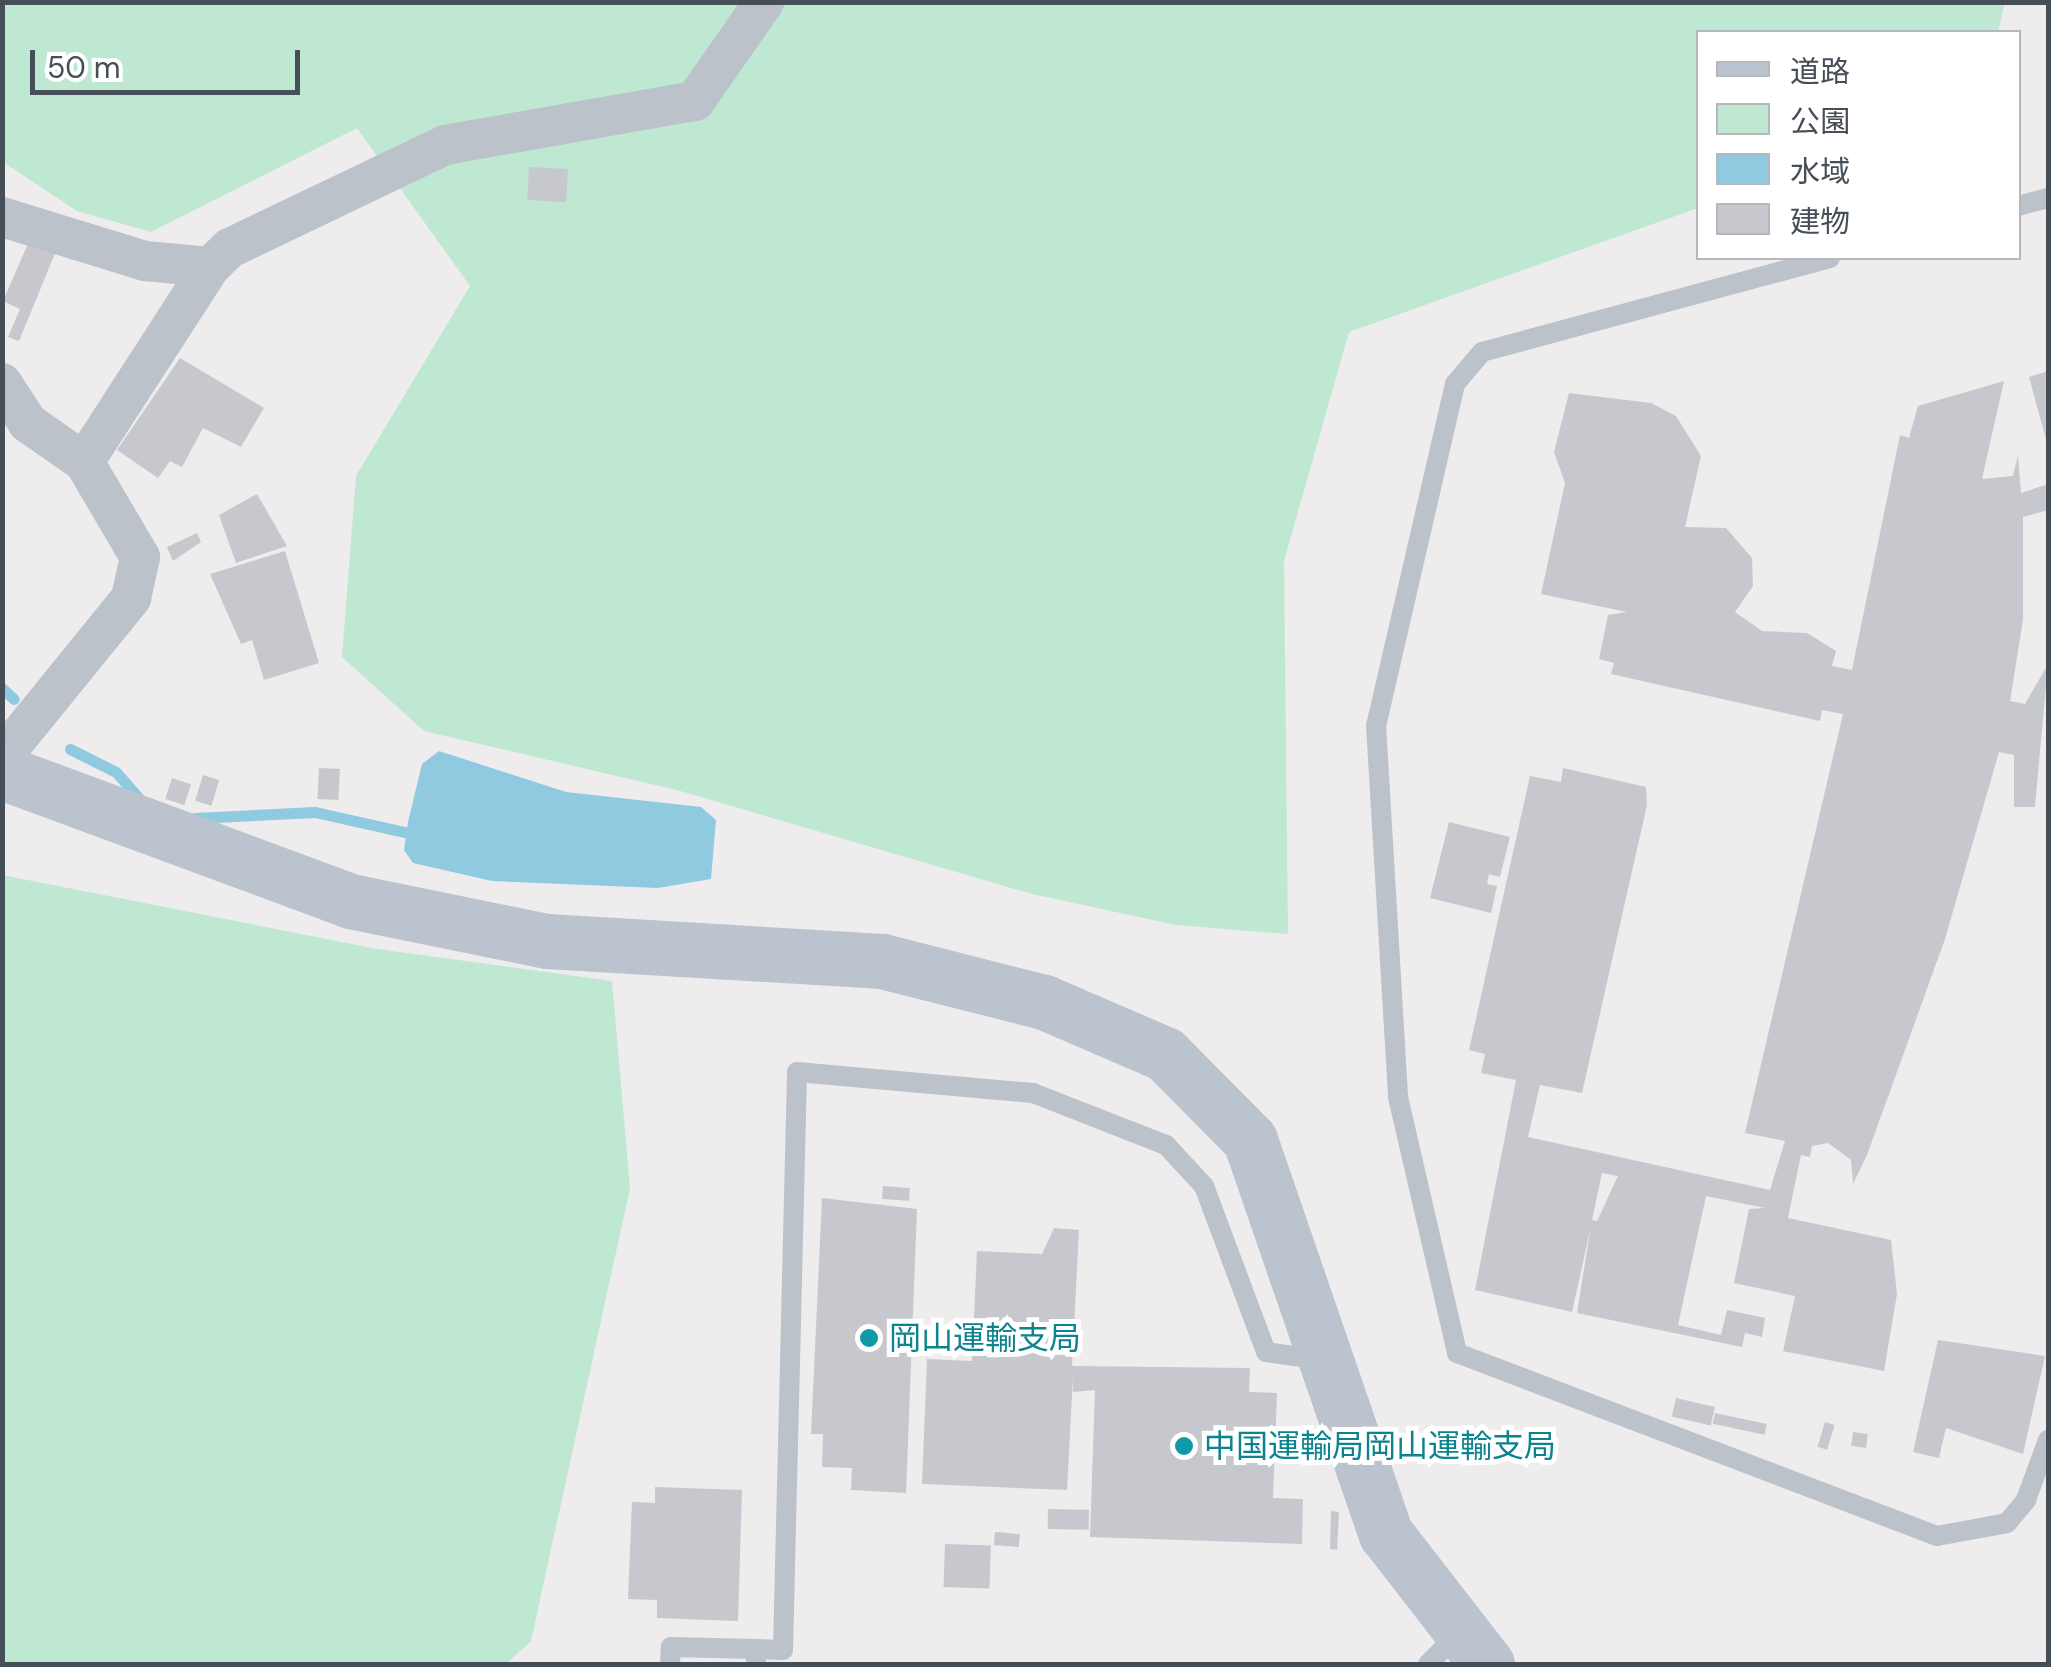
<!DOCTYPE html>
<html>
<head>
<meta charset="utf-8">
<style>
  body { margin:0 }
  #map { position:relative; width:2051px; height:1667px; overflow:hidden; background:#eeecec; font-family:"DM Sans","Noto Sans JP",sans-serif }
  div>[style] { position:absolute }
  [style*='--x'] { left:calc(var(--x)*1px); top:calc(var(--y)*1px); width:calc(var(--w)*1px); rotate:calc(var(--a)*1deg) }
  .green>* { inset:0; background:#bee8d1 }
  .water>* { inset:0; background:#8fcae0 }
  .stream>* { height:11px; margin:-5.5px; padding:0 5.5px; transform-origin:5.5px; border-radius:5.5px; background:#8fcae0 }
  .building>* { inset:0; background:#c7c8ce; transform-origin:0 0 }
  .lane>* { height:20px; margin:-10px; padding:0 10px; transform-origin:10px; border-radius:10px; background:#bbc2ca }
  .street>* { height:40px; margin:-20px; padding:0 20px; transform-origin:20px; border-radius:20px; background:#bbc2ca }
  .secondary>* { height:55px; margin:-27.5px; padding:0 27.5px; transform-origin:27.5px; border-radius:27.5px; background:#bbc3ce }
  .dots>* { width:28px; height:28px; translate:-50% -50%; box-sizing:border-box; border:5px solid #fff; border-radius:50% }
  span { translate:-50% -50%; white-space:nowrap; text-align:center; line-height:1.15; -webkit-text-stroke:10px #fff; paint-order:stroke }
  .culture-label { font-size:32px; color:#0d838f }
  .left { translate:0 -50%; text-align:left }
  .frame { position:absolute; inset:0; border:5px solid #464e57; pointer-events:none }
  .legend { position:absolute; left:1696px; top:30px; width:325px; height:230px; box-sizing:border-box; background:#fff; border:2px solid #b5b8bc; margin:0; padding:12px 18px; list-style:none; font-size:30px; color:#464e57 }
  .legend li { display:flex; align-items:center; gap:20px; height:50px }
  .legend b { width:50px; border:2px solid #b5b8bc }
  .scale { position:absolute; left:30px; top:50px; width:270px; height:45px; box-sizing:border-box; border:5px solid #464e57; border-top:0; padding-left:12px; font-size:30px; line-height:35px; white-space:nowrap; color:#464e57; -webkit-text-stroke:8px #fff; paint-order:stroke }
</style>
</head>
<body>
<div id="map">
  <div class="green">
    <i style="clip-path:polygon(2005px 2px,1998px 32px,1698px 32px,1698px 208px,1349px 332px,1284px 561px,1288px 934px,1176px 925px,1032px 894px,677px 790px,424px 731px,342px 657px,356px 476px,470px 286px,357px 128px,151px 232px,77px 211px,3px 162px,2px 3px)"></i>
    <i style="clip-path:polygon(2px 875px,377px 949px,612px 981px,630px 1188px,531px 1641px,506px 1664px,3px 1664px)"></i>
  </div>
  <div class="water">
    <i style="clip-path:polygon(439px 751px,566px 792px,701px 807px,716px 820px,711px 879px,658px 888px,492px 881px,413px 863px,404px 850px,408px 822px,422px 764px)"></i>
  </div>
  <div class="stream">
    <i style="--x:2;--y:688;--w:16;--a:43"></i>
    <i style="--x:70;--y:749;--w:51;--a:26.6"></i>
    <i style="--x:116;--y:772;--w:38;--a:49"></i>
    <i style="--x:195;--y:818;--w:120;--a:-2.9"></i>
    <i style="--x:315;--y:812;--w:106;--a:12.6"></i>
  </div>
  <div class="building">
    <i style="left:529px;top:167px;width:39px;height:33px;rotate:3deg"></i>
    <i style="clip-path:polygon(30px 239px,56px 251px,19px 341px,8px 337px,20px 309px,3px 301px)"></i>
    <i style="clip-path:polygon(180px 358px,264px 408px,241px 447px,203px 428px,182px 467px,170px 461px,158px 478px,117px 450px)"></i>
    <i style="clip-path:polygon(2048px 371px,2048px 443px,2047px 443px,2029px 377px)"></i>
    <i style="clip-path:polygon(evenodd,2004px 381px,1982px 479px,2013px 476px,2018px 455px,2021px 493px,2048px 484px,2048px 510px,2023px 517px,2023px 620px,2010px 701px,2025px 704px,2048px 664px,2035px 807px,2014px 807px,2014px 755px,1999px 752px,1945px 939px,1867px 1155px,1853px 1184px,1851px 1160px,1828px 1143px,1812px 1146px,1810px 1157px,1801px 1155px,1788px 1218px,1891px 1240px,1897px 1294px,1884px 1371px,1783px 1351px,1795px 1296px,1734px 1283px,1749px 1209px,1765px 1208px,1706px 1196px,1678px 1325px,1721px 1335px,1727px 1310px,1765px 1318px,1762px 1337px,1745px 1333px,1742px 1347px,1577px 1313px,1591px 1226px,1572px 1312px,1475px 1290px,1516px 1080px,1481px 1073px,1485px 1054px,1469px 1050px,1530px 776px,1561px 782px,1563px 768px,1646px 787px,1647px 805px,1582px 1093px,1540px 1085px,1528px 1137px,1770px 1190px,1785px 1141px,1745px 1133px,1843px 714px,1822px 710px,1820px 721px,1611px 674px,1614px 663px,1599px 659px,1608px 615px,1627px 612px,1541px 594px,1565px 483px,1554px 452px,1569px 393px,1651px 403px,1676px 416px,1701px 456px,1685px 527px,1726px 528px,1752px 558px,1753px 586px,1735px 612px,1762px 631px,1807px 633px,1836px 651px,1832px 666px,1852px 670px,1900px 435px,1909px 438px,1918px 406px,2004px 381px,1602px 1173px,1618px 1176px,1597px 1221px,1592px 1220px,1602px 1173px)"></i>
    <i style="clip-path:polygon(257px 494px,287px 546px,236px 563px,219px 515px)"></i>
    <i style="clip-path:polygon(197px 533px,201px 542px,173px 561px,167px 547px)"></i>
    <i style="clip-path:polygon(285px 551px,319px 663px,264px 680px,252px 640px,241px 644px,210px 574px)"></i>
    <i style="left:319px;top:768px;width:21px;height:31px;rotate:3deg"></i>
    <i style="left:203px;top:775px;width:17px;height:27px;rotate:17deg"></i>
    <i style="left:172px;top:778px;width:20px;height:22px;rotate:18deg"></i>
    <i style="clip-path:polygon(1449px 822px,1510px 837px,1500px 877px,1489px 874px,1487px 884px,1497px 886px,1491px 913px,1430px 898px)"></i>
    <i style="left:883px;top:1186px;width:27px;height:13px;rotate:4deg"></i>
    <i style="clip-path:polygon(822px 1198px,917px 1209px,906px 1493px,851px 1490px,852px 1468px,822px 1467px,823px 1434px,811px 1434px)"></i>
    <i style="clip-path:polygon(1054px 1228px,1079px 1230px,1072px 1366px,1250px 1368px,1249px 1392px,1277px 1393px,1273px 1498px,1303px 1499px,1302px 1544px,1090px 1537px,1095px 1390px,1073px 1392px,1073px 1377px,1067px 1490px,922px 1484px,927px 1359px,972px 1361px,977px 1251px,1042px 1254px)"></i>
    <i style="clip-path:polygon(1938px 1340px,2045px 1356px,2023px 1454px,1946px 1428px,1939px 1458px,1913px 1452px)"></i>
    <i style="left:1676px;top:1398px;width:40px;height:19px;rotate:13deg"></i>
    <i style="left:1715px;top:1413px;width:53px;height:11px;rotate:12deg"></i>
    <i style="left:1825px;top:1422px;width:10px;height:26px;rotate:17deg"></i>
    <i style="left:1853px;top:1432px;width:15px;height:14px;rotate:8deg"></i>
    <i style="clip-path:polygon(655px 1487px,742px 1490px,738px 1621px,657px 1618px,657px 1600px,628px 1599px,632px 1502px,655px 1503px)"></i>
    <i style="left:1048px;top:1509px;width:41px;height:20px;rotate:1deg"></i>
    <i style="clip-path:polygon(1331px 1511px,1339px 1512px,1337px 1550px,1330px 1549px)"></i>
    <i style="left:995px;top:1532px;width:25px;height:13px;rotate:5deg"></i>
    <i style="left:945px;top:1544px;width:46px;height:43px;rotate:2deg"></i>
  </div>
  <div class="lane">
    <i style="--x:2018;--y:206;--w:31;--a:-15"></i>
    <i style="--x:1830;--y:258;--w:360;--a:164.9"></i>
    <i style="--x:1482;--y:352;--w:42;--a:130.2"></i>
    <i style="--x:1455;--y:384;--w:350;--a:103"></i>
    <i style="--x:1376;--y:725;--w:373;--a:86.6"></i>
    <i style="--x:1398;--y:1097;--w:263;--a:77"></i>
    <i style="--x:1457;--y:1353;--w:514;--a:20.87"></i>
    <i style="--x:1937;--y:1536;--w:71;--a:-10.5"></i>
    <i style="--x:2007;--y:1523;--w:30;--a:-50"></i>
    <i style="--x:2026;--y:1500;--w:64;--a:-69.9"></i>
    <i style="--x:670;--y:1664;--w:17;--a:-87"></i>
    <i style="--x:671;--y:1647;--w:85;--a:1.3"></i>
    <i style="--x:756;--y:1664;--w:15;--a:-90"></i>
    <i style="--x:756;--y:1649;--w:27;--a:2"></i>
    <i style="--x:783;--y:1650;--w:578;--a:-88.61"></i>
    <i style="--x:797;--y:1072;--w:237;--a:5.1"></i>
    <i style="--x:1033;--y:1093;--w:143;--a:21.4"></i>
    <i style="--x:1166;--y:1145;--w:56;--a:47.2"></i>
    <i style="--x:1204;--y:1186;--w:177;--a:69.5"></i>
    <i style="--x:1266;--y:1352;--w:58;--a:8"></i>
    <i style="--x:1428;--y:1664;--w:41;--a:-45"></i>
  </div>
  <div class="street">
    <i style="--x:2;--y:217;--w:150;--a:17.1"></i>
    <i style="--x:145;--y:261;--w:65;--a:5.3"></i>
    <i style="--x:2;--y:383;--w:48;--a:57"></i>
    <i style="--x:28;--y:423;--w:68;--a:34.9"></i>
    <i style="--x:2;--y:757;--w:205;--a:-50.9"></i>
    <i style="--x:131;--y:598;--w:42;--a:-77.6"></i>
    <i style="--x:140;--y:557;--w:110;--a:-120.5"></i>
    <i style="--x:84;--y:462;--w:232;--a:-57.1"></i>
    <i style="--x:210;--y:267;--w:28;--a:-44"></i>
    <i style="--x:230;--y:248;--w:238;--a:-25.6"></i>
    <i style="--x:445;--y:145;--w:254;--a:-10"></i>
    <i style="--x:695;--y:101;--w:121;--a:-55.1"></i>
  </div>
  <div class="secondary">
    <i style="--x:2;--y:772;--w:371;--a:20.3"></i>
    <i style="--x:350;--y:901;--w:201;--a:11.5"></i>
    <i style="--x:547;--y:941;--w:336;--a:3.4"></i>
    <i style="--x:882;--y:961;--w:167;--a:14.2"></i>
    <i style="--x:1044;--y:1002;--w:132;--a:23.3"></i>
    <i style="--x:1165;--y:1054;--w:121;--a:45.3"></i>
    <i style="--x:1250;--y:1140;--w:417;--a:71"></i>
    <i style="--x:1386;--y:1534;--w:165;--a:52.2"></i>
  </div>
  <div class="dots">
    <i style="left:869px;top:1338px;background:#0f9aa8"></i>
    <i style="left:1184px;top:1446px;background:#0f9aa8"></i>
  </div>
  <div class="culture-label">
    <span class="left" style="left:889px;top:1338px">岡山運輸支局</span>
    <span class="left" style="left:1204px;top:1446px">中国運輸局岡山運輸支局</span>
  </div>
  <div class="frame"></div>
  <ul class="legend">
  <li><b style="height:12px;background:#bbc3ce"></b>道路</li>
  <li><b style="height:28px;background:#bee8d1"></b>公園</li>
  <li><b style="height:28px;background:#8fcae0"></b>水域</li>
  <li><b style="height:28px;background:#c7c8ce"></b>建物</li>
  </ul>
  <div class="scale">50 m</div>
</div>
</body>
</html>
